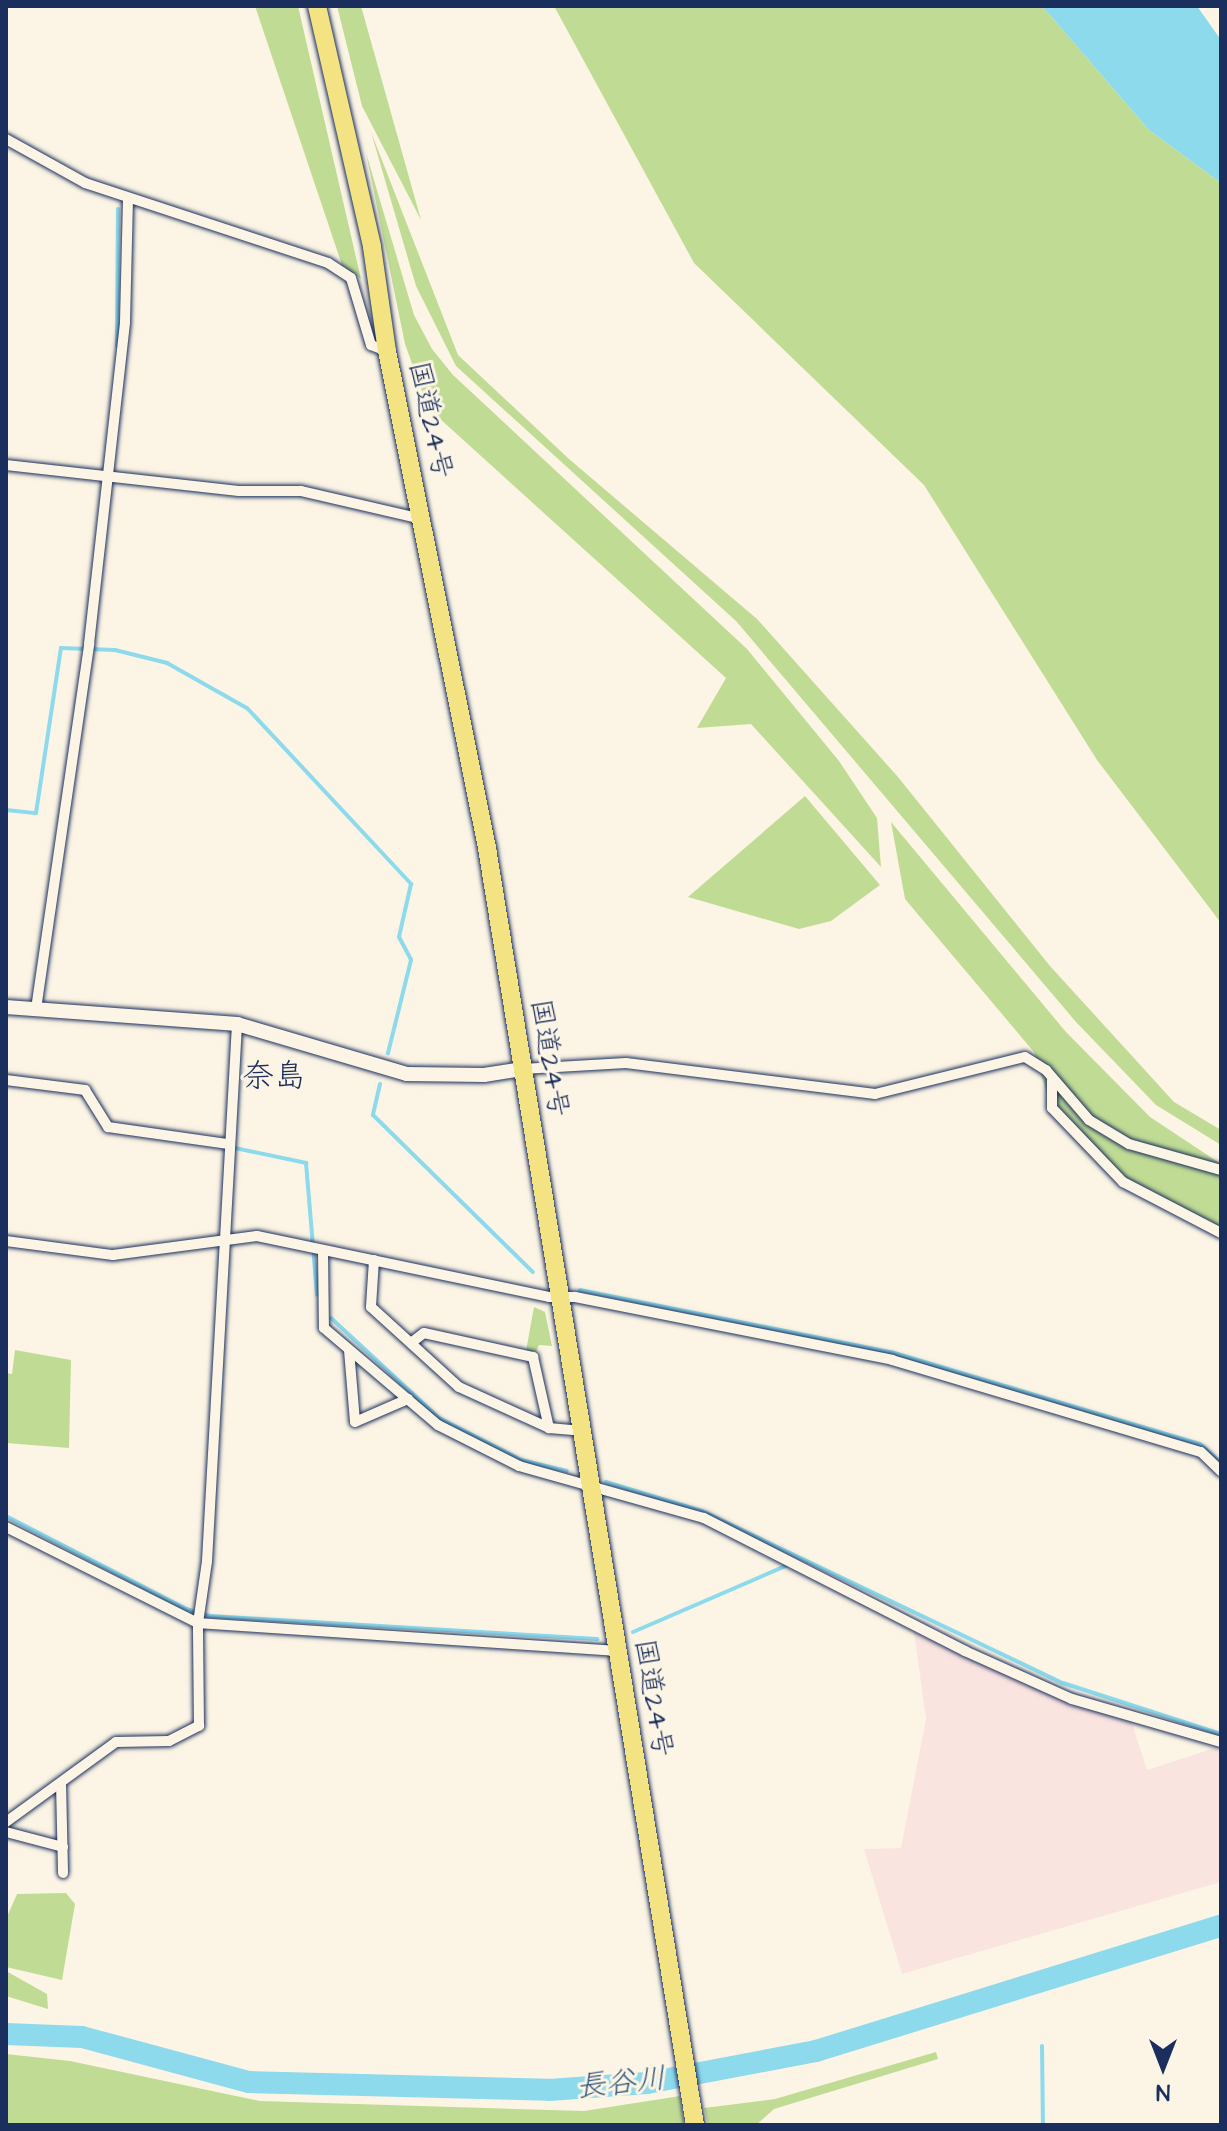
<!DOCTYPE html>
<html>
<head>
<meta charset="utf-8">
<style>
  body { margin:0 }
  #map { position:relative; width:1227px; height:2131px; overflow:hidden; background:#fcf5e5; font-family:"Architects Daughter","Klee One",sans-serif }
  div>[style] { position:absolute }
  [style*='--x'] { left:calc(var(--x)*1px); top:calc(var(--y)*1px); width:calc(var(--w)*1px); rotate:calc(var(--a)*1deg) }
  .built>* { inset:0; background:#fae4e0 }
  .green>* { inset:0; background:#c0dc94 }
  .water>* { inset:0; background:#8ddaec }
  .stream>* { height:4px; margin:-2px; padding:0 2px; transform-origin:2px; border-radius:2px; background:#8ddaec }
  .river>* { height:22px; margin:-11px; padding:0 11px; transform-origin:11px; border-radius:11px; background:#8ddaec }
  .roads { filter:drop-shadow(0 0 2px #1b2f5e) drop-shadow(0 0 2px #1b2f5e) }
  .minor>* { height:10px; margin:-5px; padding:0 5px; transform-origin:5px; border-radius:5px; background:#fcf5e5 }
  .tertiary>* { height:14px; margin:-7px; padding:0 7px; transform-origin:7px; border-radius:7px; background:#fcf5e5 }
  .trunk>* { height:18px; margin:-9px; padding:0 9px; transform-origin:9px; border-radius:9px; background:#f4e382 }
  span { translate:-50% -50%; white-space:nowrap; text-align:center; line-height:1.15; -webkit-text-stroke:6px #fcf5e5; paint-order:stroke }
  .street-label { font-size:28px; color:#1b2f5e }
  .water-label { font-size:30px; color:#385a82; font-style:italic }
  .quarter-label { font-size:32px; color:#1b2f5e }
  .frame { position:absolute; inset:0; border:8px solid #1b2f5e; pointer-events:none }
  .north { position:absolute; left:1123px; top:2027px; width:80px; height:80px; -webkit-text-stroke:6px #fcf5e5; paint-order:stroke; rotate:180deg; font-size:22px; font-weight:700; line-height:32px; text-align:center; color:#1b2f5e }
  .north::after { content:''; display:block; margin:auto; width:28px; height:36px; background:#1b2f5e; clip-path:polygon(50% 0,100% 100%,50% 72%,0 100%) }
</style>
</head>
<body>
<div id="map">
  <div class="built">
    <i style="clip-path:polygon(914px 1632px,1074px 1704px,1131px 1720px,1147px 1770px,1221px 1746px,1221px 1882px,902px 1974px,864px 1849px,901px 1848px,926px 1719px)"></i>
  </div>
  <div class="green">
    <i style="clip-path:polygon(255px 6px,298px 6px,361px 279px,342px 265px)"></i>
    <i style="clip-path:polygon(337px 6px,361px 6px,421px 220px,362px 106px)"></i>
    <i style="clip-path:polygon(554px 6px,1042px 6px,1149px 130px,1221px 183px,1221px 923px,1097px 760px,924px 485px,694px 263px)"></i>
    <i style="clip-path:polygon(371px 132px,458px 355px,569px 459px,757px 619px,898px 777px,1050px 966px,1174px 1102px,1221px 1130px,1221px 1145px,1156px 1105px,1076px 1022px,736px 621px,456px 366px,416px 286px)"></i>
    <i style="clip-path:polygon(366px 153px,414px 315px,432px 349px,453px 375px,747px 649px,839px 761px,877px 818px,881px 867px,751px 724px,697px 728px,726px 678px,428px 408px,405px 344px)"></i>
    <i style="clip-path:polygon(805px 796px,880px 885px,831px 921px,799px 929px,688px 897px)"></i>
    <i style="clip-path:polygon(891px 822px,1066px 1032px,1150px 1117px,1221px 1164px,1221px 1231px,1127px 1179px,1049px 1100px,1034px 1052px,905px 899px)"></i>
    <i style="clip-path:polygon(534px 1307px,545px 1312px,552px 1346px,539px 1345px,536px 1352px,526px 1351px)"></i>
    <i style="clip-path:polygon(15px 1350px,71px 1360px,69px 1448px,6px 1443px,6px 1373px,12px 1374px)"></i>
    <i style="clip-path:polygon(66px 1893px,75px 1904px,62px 1980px,6px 1967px,6px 1919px,17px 1894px)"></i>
    <i style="clip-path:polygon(6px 1971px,47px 1994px,48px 2009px,6px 1996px)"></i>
    <i style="clip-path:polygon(936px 2052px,938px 2059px,774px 2109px,756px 2125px,708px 2125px,704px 2108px,775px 2099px)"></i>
    <i style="clip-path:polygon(6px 2054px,70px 2061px,260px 2101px,584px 2111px,680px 2096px,684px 2125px,6px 2125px)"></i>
  </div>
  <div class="water">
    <i style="clip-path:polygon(1042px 6px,1197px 6px,1221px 40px,1221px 183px,1149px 130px)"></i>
  </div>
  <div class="stream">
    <i style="--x:117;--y:346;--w:137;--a:-89.6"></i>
    <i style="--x:6;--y:810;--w:30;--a:6"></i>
    <i style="--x:36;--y:813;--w:167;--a:-81.4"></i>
    <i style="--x:61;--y:648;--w:54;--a:2.1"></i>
    <i style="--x:115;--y:650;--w:54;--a:14"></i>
    <i style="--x:167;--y:663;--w:92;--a:29.4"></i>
    <i style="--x:247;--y:708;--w:241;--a:47"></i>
    <i style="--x:411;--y:884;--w:54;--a:102.8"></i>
    <i style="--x:399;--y:937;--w:26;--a:62"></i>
    <i style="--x:411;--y:960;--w:96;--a:103.9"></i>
    <i style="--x:380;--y:1084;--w:32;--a:103"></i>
    <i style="--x:373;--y:1115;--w:224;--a:44.5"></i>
    <i style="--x:235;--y:1148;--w:73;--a:11.9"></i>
    <i style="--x:306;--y:1163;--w:132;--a:85.2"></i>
    <i style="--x:580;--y:1290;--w:317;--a:11.3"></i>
    <i style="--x:891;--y:1352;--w:322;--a:16.6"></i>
    <i style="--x:1200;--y:1444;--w:28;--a:42"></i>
    <i style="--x:331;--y:1318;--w:147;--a:42.8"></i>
    <i style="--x:439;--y:1418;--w:92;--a:27.1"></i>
    <i style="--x:521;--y:1460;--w:47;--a:13.4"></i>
    <i style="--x:606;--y:1482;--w:100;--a:16.8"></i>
    <i style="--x:702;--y:1511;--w:400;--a:25.5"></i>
    <i style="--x:1063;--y:1683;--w:166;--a:17.9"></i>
    <i style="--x:6;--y:1516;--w:203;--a:27.3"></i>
    <i style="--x:186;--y:1609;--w:25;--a:16"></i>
    <i style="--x:210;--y:1616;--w:388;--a:3.4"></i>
    <i style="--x:633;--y:1632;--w:169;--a:-23.4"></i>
    <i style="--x:1042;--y:2046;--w:79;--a:89.3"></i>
  </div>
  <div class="river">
    <i style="--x:6;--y:2034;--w:76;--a:2.3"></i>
    <i style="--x:82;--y:2037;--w:173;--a:15.1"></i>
    <i style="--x:249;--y:2082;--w:300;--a:1.5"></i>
    <i style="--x:549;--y:2090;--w:98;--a:-4.1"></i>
    <i style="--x:647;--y:2083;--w:172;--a:-10.7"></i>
    <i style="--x:816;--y:2051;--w:424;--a:-17.2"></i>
  </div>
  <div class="roads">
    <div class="minor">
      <i style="--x:6;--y:139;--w:90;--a:29.1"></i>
      <i style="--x:85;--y:183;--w:256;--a:18.2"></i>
      <i style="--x:328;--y:263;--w:27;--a:33"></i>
      <i style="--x:351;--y:278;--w:70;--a:73.4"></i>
      <i style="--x:371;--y:345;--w:17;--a:21"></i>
      <i style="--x:6;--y:465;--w:234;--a:6.4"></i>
      <i style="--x:239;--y:491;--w:62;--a:0"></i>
      <i style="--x:301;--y:491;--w:124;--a:13"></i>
      <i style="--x:36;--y:1009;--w:369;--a:-81.7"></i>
      <i style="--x:89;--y:644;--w:324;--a:-83.6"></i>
      <i style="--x:125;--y:322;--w:123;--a:-88.6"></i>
      <i style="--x:522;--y:1069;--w:104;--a:-3.3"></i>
      <i style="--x:626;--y:1063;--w:251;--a:7.1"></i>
      <i style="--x:875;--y:1094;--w:154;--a:-13.9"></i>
      <i style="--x:1025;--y:1057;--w:25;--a:32"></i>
      <i style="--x:1046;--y:1070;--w:66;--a:49.3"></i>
      <i style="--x:1089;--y:1120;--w:47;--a:31"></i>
      <i style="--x:1129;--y:1144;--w:96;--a:15.8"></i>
      <i style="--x:6;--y:1080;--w:80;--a:7.2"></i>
      <i style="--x:85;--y:1090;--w:44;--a:58.1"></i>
      <i style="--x:108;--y:1127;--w:120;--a:8.1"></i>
      <i style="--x:1052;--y:1080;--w:28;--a:90"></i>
      <i style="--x:1052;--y:1108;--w:103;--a:46.2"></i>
      <i style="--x:1123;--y:1182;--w:110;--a:27.5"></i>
      <i style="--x:6;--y:1241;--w:108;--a:7.5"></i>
      <i style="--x:113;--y:1255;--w:145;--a:-7.5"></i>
      <i style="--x:257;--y:1236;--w:298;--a:11.8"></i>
      <i style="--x:549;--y:1297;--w:26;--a:0"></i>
      <i style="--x:575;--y:1297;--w:323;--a:11.2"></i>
      <i style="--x:892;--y:1360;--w:322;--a:16.6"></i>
      <i style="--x:1201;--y:1452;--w:28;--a:44"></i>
      <i style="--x:323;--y:1251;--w:77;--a:89.3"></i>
      <i style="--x:324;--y:1328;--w:150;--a:40.4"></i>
      <i style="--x:438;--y:1425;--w:91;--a:26.8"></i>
      <i style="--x:519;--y:1466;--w:192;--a:15.7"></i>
      <i style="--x:704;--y:1518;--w:293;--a:27"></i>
      <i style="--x:965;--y:1651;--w:117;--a:24.2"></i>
      <i style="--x:1072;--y:1699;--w:155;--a:16.1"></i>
      <i style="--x:374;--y:1260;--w:47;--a:93.7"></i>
      <i style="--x:371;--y:1307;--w:119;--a:42.3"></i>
      <i style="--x:459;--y:1387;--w:99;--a:24.5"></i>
      <i style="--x:549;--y:1428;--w:33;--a:5"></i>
      <i style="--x:411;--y:1343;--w:16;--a:-38"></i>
      <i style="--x:424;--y:1333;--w:112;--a:12.4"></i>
      <i style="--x:533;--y:1357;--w:73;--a:77.3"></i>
      <i style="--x:349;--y:1350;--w:72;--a:85.2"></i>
      <i style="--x:355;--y:1422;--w:58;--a:-23.5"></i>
      <i style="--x:6;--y:1527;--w:215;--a:26.6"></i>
      <i style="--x:198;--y:1623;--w:420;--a:3.8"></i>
      <i style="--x:61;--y:1783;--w:90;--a:88.7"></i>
      <i style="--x:6;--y:1822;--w:136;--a:-36"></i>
      <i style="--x:116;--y:1742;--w:53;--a:-1.1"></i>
      <i style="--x:169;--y:1741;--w:34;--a:-27"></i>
      <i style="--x:199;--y:1726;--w:103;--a:-90.6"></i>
      <i style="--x:198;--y:1623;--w:63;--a:-81.7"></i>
      <i style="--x:207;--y:1561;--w:538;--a:-86.8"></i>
      <i style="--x:6;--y:1832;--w:59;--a:14.7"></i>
    </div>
    <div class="tertiary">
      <i style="--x:6;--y:1007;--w:232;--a:4.2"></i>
      <i style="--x:237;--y:1024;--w:177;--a:16.4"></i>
      <i style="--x:407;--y:1074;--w:77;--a:0.7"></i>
      <i style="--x:484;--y:1075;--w:38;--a:-9"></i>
    </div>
    <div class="trunk">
      <i style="--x:317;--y:6;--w:247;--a:77.1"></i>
      <i style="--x:372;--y:247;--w:105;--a:81.8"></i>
      <i style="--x:387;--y:351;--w:507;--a:78.62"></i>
      <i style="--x:487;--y:848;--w:1294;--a:80.75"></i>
    </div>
  </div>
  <div class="street-label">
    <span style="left:430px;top:420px;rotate:78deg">国道24号</span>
    <span style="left:549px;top:1058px;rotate:81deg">国道24号</span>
    <span style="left:653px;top:1698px;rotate:81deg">国道24号</span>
  </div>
  <div class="water-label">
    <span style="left:621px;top:2083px;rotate:-6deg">長谷川</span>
  </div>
  <div class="quarter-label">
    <span style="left:274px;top:1077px">奈島</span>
  </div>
  <div class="frame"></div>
  <div class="north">N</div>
</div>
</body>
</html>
